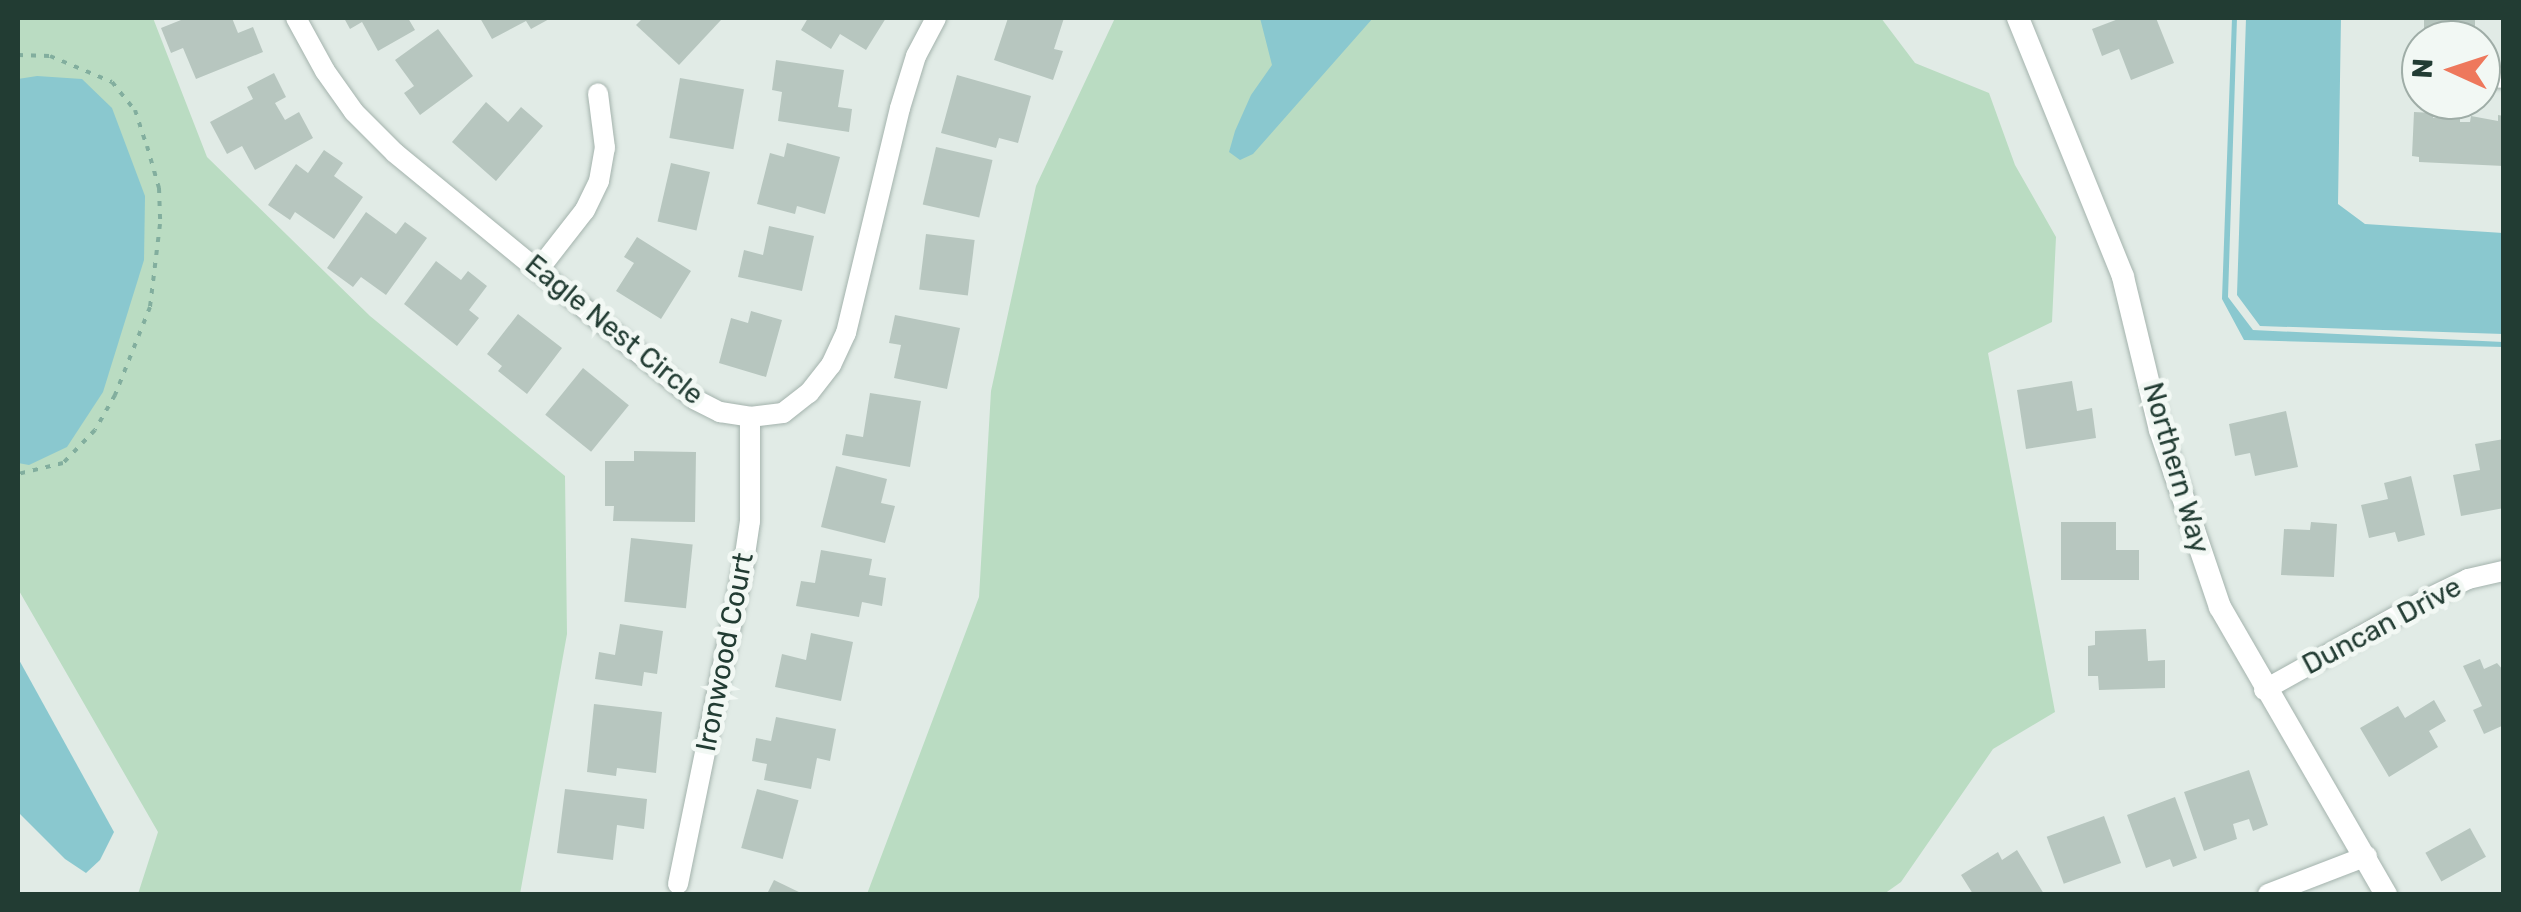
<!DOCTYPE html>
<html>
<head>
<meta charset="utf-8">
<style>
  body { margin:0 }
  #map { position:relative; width:2521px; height:912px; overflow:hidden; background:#e1ebe6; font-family:Rubik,sans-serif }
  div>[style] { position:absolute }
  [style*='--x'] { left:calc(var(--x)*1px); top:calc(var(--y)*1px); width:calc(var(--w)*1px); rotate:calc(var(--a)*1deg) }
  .green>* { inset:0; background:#badcc2 }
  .water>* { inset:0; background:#8ac8cf }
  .building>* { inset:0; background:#b7c6bf; transform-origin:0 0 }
  .path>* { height:4px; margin-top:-2px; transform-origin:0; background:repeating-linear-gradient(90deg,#82ae9e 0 5px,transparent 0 13px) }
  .roads { filter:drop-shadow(0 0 2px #a4b3ad) drop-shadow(0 0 2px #a4b3ad) }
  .minor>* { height:20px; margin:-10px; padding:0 10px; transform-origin:10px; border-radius:10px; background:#fff }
  .tertiary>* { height:22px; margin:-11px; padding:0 11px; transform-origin:11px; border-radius:11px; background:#fff }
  span { translate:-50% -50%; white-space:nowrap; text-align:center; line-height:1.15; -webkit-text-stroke:10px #f2f8f4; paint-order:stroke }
  .street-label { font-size:28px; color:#223c33 }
  .frame { position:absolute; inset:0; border:20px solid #223c33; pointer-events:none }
  .north { position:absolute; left:2401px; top:20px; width:100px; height:100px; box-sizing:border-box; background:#f2f8f4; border:2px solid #9fada7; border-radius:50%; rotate:273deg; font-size:28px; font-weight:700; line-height:40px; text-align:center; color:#223c33 }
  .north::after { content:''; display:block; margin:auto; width:35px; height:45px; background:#ee785c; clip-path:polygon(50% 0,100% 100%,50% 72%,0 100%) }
</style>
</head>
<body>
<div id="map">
  <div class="green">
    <i style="clip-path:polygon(18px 18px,153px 18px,207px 157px,370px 316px,565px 476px,567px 634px,520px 894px,138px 894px,158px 832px,18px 589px)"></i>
    <i style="clip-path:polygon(1115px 18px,1881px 18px,1915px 63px,1989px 93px,2015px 165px,2056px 237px,2052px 322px,1988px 353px,2055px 712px,1993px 749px,1901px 882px,1884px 894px,867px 894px,979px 597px,991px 391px,1036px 186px)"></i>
  </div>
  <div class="water">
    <i style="clip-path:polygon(1260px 18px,1373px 18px,1253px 154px,1240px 160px,1229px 152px,1235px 131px,1251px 95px,1272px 65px)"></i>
    <i style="clip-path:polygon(2232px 18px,2237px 18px,2228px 297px,2253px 330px,2503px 342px,2503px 347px,2244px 340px,2222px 299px)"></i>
    <i style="clip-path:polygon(2246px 18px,2341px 18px,2338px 204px,2365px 224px,2503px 233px,2503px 334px,2260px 326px,2237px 295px)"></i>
    <i style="clip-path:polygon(37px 76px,82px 79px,112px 108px,145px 196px,144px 260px,103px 392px,67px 447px,29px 465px,18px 463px,18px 79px)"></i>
    <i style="clip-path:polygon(18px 658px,114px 832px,100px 860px,86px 873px,65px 859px,18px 812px)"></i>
  </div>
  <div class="building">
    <i style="clip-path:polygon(186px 18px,232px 18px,238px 33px,253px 27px,263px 52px,196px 79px,183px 48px,171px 53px,161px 28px)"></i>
    <i style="clip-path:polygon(344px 18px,408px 18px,415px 30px,378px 51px,362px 22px,350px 29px)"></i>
    <i style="clip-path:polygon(480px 18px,551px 18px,531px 29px,526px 21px,492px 39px)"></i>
    <i style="clip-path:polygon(643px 18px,719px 18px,721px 20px,679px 65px,636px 25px)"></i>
    <i style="clip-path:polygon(808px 18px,886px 18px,866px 50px,840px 34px,831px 49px,801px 30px)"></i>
    <i style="clip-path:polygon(1008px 18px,1064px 18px,1054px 49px,1063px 51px,1053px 80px,994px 60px)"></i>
    <i style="clip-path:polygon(2121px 18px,2156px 18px,2174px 63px,2131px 80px,2119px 49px,2102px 56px,2092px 29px)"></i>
    <i style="left:2424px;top:18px;width:51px;height:15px"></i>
    <i style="clip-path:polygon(438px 29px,473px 76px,420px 115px,404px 93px,414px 86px,395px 60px)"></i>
    <i style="clip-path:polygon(776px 60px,844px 70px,838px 107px,852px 109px,849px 132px,778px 121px,782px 92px,772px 90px)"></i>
    <i style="clip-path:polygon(274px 73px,286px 97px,275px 103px,285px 120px,299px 112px,313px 138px,255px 170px,242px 146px,227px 154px,210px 122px,253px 99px,247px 87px)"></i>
    <i style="clip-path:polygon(957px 75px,1031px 96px,1018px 143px,999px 138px,996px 148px,941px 133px)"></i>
    <i style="left:680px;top:78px;width:65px;height:61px;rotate:10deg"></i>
    <i style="clip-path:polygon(486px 102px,508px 122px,521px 107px,543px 126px,496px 181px,452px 142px)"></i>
    <i style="clip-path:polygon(2414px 112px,2433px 113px,2433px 118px,2438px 118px,2439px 114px,2460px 115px,2460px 122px,2470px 122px,2471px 116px,2498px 121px,2498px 115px,2504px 116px,2504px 166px,2419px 162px,2419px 157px,2412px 156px)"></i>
    <i style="clip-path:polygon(787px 143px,840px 157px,825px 214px,797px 206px,795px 214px,757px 204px,770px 153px,784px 157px)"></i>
    <i style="left:936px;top:147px;width:58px;height:59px;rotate:13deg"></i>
    <i style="clip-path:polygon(324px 150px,343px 163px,334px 176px,363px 197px,334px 239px,295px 212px,290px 220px,268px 205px,296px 164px,308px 173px)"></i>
    <i style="left:671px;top:163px;width:40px;height:60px;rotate:13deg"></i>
    <i style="clip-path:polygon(366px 212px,396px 234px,405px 222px,427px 238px,386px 295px,361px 277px,353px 287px,327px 268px)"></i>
    <i style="clip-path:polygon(769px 226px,814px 236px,802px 291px,738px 277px,744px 250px,763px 255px)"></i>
    <i style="left:926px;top:234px;width:49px;height:56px;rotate:7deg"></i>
    <i style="clip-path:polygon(637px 237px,691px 271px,661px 319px,616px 291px,634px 263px,624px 257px)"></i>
    <i style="clip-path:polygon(436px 261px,461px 280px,468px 271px,487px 286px,469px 310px,479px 318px,457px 346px,404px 304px)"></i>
    <i style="clip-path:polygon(751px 311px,782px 320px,766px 377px,719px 363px,731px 318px,748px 323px)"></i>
    <i style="clip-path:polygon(518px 314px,562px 348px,527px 394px,498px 371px,502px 366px,487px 354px)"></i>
    <i style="clip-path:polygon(895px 315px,960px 328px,947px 389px,894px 378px,901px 345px,889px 343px)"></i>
    <i style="left:583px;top:368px;width:59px;height:60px;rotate:39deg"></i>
    <i style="clip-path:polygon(2072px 381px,2077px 411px,2092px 408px,2096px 438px,2026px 449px,2017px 390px)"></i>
    <i style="clip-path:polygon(870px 393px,921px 401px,910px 467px,842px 455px,846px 434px,863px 437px)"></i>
    <i style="clip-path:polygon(2286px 411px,2298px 467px,2255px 476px,2250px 453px,2235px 456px,2229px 424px)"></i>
    <i style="clip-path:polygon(2504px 439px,2504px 508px,2461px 516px,2453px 475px,2480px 470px,2475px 444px)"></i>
    <i style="clip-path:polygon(634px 451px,696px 452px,695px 522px,613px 521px,614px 506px,605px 506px,605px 461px,634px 461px)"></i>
    <i style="clip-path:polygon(836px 466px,887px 479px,881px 503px,895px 506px,885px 543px,821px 527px)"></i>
    <i style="clip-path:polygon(2411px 476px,2425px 535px,2398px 542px,2395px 532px,2369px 538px,2361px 505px,2388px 499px,2384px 483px)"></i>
    <i style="clip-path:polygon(2061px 522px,2116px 522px,2116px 550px,2139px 550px,2139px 580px,2061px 580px)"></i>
    <i style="clip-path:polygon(2311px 522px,2337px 524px,2334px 577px,2281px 575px,2284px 529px,2310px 530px)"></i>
    <i style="left:631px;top:538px;width:62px;height:64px;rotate:6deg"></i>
    <i style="clip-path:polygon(821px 550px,872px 559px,869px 575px,886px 578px,882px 606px,862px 602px,859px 617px,796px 606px,801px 581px,815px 583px)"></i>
    <i style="clip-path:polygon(620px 624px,663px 631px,657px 674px,644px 672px,642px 686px,595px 679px,599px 652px,615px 655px)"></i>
    <i style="clip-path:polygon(2146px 629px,2148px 661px,2165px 660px,2165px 688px,2099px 690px,2098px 676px,2088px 676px,2088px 646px,2095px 645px,2095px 631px)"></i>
    <i style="clip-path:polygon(811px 633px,853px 642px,841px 701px,775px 687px,782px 654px,806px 660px)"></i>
    <i style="clip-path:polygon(2480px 659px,2484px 669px,2497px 663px,2504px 671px,2504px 725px,2484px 734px,2473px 710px,2482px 706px,2463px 666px)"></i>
    <i style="clip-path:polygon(2434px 700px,2446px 721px,2429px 731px,2438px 747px,2389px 777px,2360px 728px,2398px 706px,2405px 718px)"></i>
    <i style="clip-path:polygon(594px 704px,662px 712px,656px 773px,617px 768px,616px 776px,587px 772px)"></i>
    <i style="clip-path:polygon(776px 717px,836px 729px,830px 761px,817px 758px,811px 789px,764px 780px,767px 764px,752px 761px,756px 738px,771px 741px)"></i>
    <i style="clip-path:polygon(2249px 770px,2268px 825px,2253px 831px,2249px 819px,2233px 824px,2237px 839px,2204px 851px,2184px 792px)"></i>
    <i style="clip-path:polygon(565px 789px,647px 799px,644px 829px,617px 825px,613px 860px,557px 853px)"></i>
    <i style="left:757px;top:789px;width:43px;height:61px;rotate:15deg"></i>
    <i style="clip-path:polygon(2175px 797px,2197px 858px,2173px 867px,2170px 859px,2146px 868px,2127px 815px)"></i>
    <i style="left:2104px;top:816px;width:50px;height:61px;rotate:70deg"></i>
    <i style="left:2470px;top:828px;width:33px;height:51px;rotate:61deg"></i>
    <i style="clip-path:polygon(2017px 850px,2044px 894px,1973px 894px,1961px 875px,1998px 852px,2002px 860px)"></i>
    <i style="clip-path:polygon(774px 880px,803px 894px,767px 894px)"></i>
  </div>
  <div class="path">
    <i style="--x:18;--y:55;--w:32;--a:2"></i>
    <i style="--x:50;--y:56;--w:67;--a:22.8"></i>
    <i style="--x:112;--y:82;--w:36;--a:51"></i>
    <i style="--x:135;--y:110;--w:38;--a:72"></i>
    <i style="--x:147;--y:146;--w:44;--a:74.1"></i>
    <i style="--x:159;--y:188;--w:36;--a:88"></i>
    <i style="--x:160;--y:224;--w:84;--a:96.9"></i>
    <i style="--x:150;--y:307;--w:95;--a:111.7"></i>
    <i style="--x:115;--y:395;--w:40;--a:119.7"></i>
    <i style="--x:95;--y:430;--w:46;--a:134.1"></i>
    <i style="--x:63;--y:463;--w:46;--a:166.3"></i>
  </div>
  <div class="roads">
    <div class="minor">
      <i style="--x:296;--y:18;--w:60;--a:61.3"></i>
      <i style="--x:325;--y:71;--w:50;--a:54.7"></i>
      <i style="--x:354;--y:112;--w:58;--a:45"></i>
      <i style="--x:395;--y:153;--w:387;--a:39.4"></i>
      <i style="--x:694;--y:399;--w:29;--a:27"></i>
      <i style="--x:720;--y:412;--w:30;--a:9"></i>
      <i style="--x:750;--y:417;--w:33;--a:-7"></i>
      <i style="--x:783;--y:413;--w:33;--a:-38"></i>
      <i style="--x:809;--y:393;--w:36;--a:-52"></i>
      <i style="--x:831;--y:365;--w:35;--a:-65"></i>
      <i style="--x:846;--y:333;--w:231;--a:-76.5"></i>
      <i style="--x:900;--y:108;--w:54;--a:-72.9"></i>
      <i style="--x:916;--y:56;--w:43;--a:-62.2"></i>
      <i style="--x:2419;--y:75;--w:2;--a:0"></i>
      <i style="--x:2481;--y:77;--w:23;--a:2"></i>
      <i style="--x:539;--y:269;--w:75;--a:-52.1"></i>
      <i style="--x:585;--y:210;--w:32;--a:-64"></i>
      <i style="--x:599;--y:181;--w:34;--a:-80"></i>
      <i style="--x:605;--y:148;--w:55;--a:-97.3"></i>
      <i style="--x:2264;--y:690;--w:189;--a:-29.1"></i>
      <i style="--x:2429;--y:598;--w:43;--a:-26"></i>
      <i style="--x:2468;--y:579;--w:37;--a:-13"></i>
      <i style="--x:678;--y:884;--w:323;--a:-78.4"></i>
      <i style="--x:743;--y:568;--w:48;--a:-81.5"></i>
      <i style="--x:750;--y:521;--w:104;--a:-90"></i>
      <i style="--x:2268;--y:894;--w:106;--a:-21"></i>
    </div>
    <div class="tertiary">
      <i style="--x:2018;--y:18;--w:279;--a:67.9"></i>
      <i style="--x:2123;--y:277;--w:157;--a:76.4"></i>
      <i style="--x:2160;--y:430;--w:187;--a:71.3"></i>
      <i style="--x:2220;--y:607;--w:332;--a:60"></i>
    </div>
  </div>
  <div class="street-label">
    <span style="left:614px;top:330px;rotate:39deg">Eagle Nest Circle</span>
    <span style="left:2176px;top:468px;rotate:74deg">Northern Way</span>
    <span style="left:2382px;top:626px;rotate:-28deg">Duncan Drive</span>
    <span style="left:725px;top:652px;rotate:-79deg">Ironwood Court</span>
  </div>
  <div class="frame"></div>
  <div class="north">N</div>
</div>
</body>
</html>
